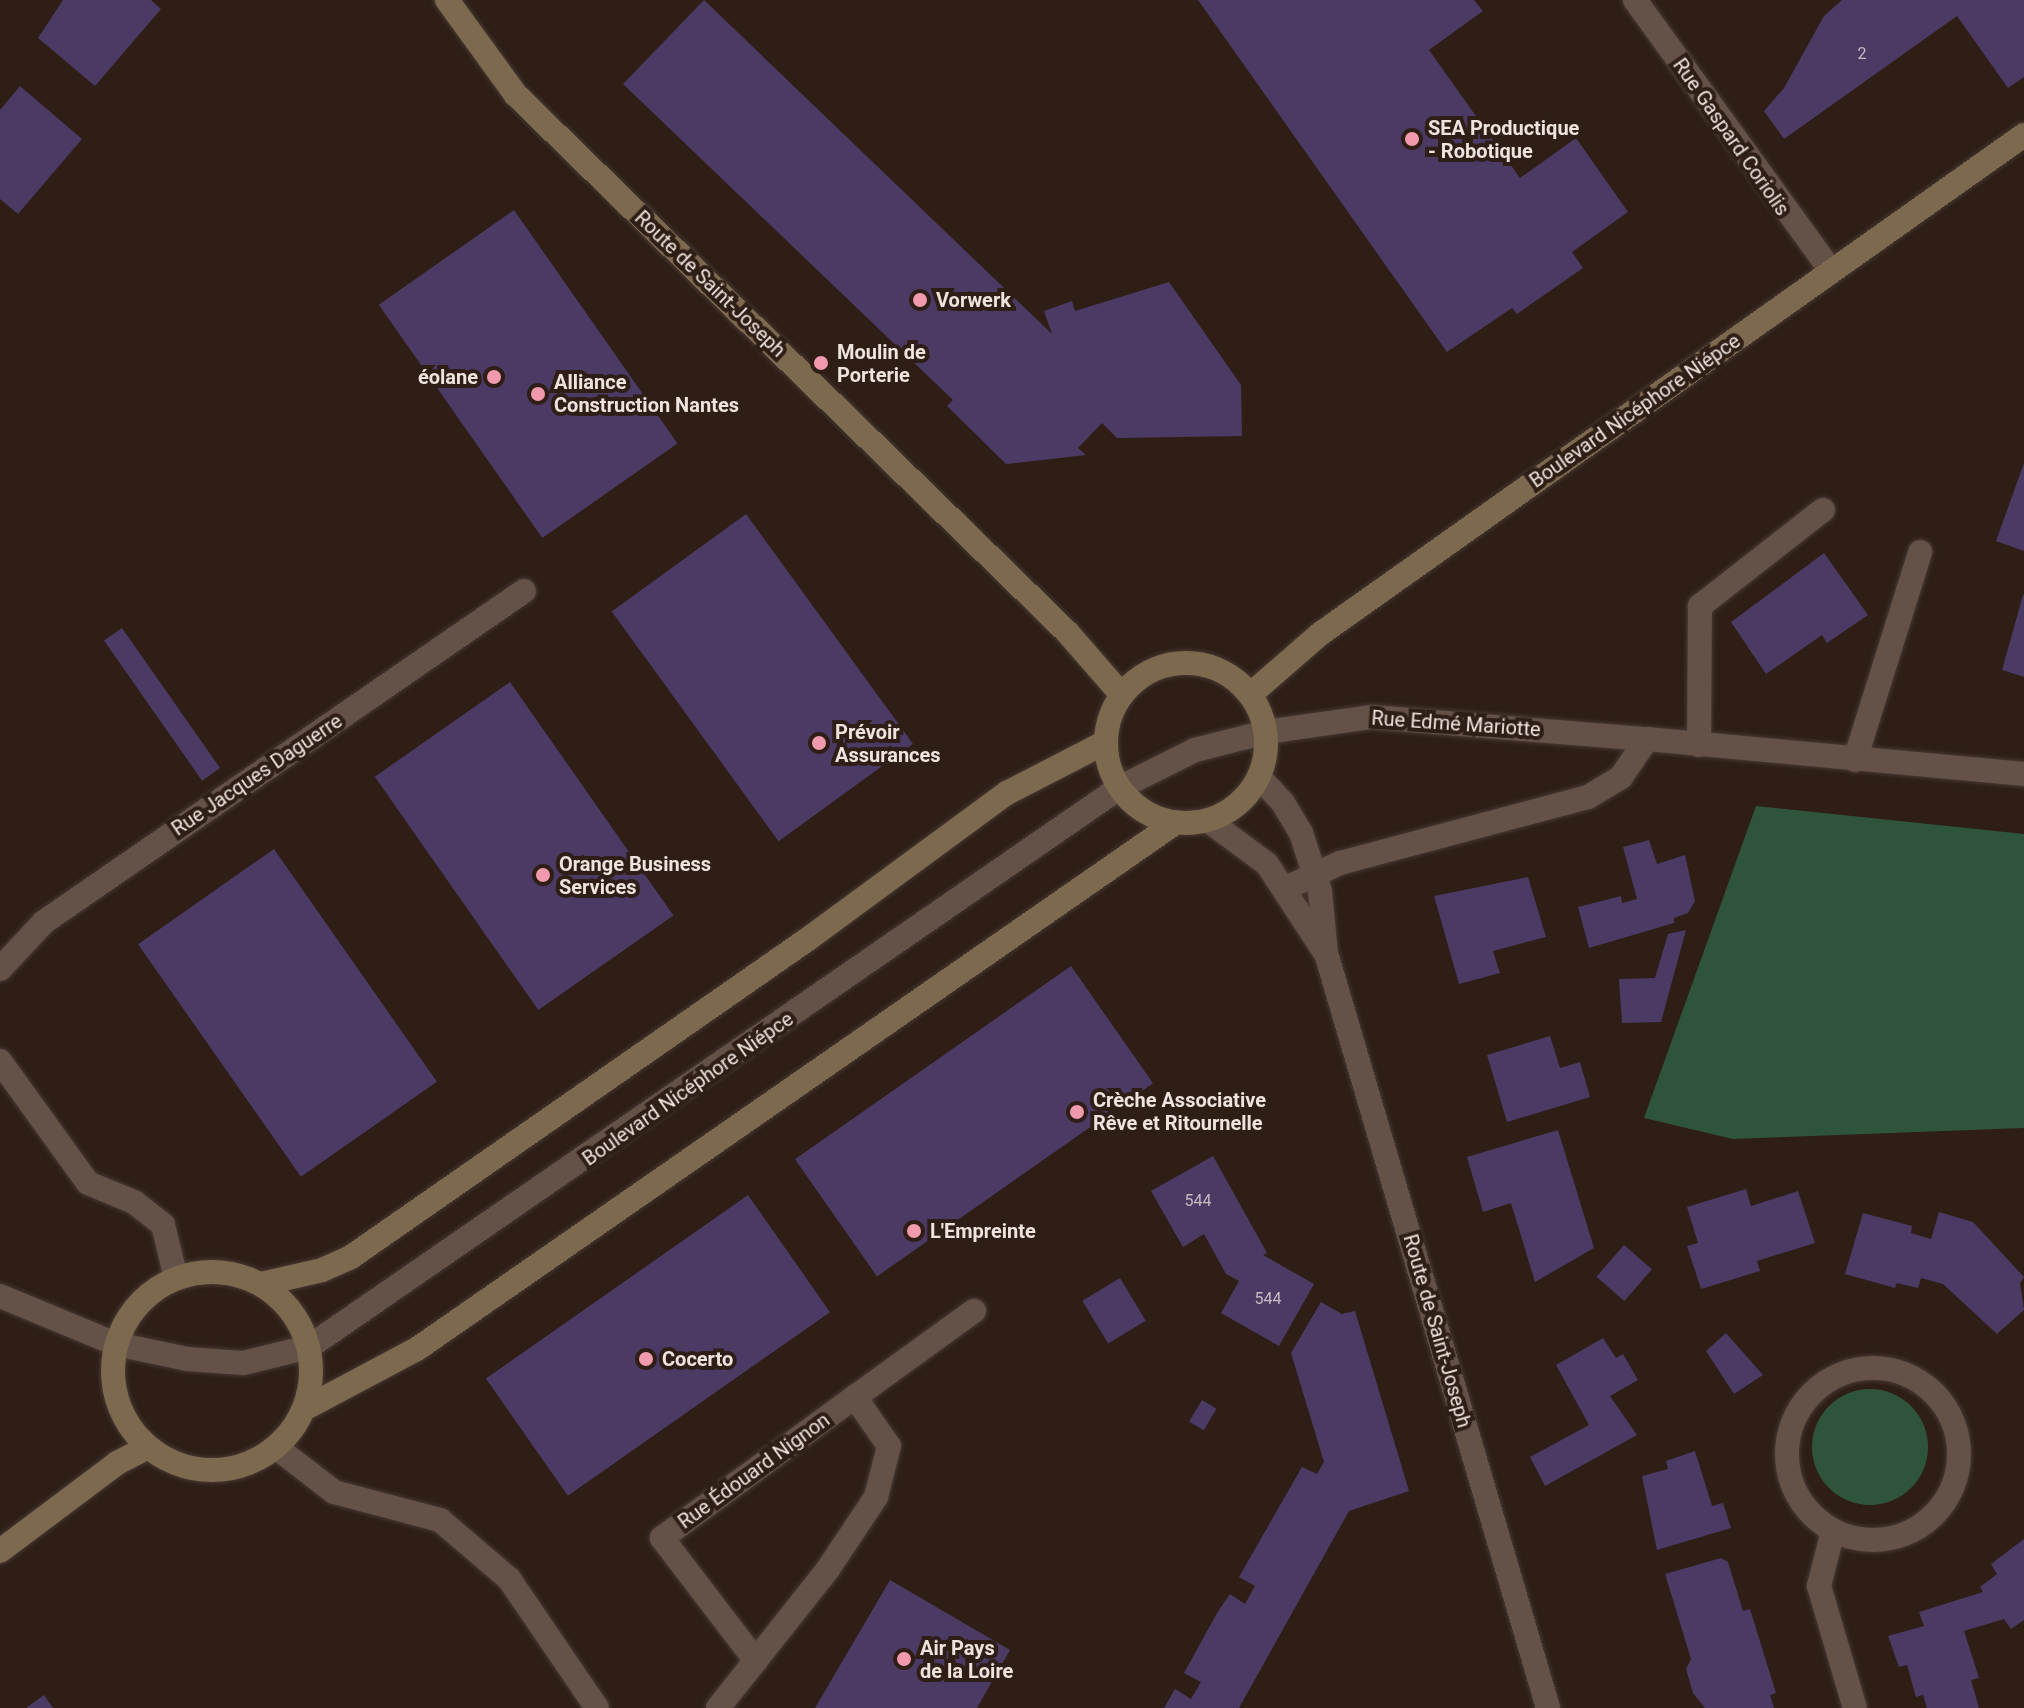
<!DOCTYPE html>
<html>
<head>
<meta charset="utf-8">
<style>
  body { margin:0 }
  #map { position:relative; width:2024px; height:1708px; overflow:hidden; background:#2e1e16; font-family:Roboto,sans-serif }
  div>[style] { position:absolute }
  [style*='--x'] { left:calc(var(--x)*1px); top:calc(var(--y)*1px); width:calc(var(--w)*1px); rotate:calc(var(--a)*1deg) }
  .green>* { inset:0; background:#2f543c }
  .round { border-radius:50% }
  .building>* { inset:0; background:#4b3a64; transform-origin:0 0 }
  .roads { filter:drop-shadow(0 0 2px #463833) drop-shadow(0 0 2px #463833) }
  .lane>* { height:24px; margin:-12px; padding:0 12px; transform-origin:12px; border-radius:12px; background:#645148 }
  .street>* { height:24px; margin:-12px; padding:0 12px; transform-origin:12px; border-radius:12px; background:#645148 }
  .street>.ring { margin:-12px; padding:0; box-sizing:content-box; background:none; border:24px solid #645148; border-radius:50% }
  .secondary>* { height:24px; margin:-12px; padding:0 12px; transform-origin:12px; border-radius:12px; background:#7d694e }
  .secondary>.ring { margin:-12px; padding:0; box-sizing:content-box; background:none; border:24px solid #7d694e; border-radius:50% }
  .dots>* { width:22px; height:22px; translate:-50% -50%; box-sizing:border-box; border:4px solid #2e1e16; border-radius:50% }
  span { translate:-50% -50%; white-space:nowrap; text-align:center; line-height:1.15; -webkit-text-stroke:8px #2e1e16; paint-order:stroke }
  .number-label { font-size:16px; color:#c6b9c0 }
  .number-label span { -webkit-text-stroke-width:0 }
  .poi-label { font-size:20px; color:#efe3de; font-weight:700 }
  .left { translate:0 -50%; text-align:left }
  .right { translate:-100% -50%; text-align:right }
  .street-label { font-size:20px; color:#efe3de }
</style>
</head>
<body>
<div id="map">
  <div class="green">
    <i style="clip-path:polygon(1756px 806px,2024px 834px,2024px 1128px,1733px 1139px,1644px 1118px)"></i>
    <i class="round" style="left:1812px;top:1389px;width:116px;height:116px"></i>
  </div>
  <div class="building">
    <i style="clip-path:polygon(63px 0,151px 0,161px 9px,95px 86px,38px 38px)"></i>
    <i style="clip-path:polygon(704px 0,1052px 334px,1044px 311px,1072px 301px,1075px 311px,1169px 282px,1241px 385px,1242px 436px,1117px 438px,1102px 423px,1078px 448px,1086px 455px,1006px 464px,947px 406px,953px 400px,623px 84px)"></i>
    <i style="clip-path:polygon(1198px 0,1474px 0,1483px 11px,1429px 50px,1520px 178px,1576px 138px,1628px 212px,1572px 252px,1583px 268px,1517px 314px,1512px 308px,1447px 352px)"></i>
    <i style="clip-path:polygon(1842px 0,2024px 0,2024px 77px,2008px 88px,1957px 16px,1784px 139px,1764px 111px,1784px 88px,1824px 16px)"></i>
    <i style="clip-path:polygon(20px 86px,82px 139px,18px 214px,0 199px,0 110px)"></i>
    <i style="left:514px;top:210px;width:285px;height:165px;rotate:55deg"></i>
    <i style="clip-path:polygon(2024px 463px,2024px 551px,1996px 541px)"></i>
    <i style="left:746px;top:514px;width:284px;height:166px;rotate:54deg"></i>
    <i style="clip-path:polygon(1824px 553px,1868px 615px,1827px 643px,1822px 635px,1766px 674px,1731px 622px)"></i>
    <i style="clip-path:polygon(2023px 595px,2024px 595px,2024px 677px,2002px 670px)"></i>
    <i style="left:122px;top:628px;width:171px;height:22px;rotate:55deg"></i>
    <i style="left:510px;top:682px;width:285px;height:165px;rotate:55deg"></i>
    <i style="clip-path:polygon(1649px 840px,1657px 864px,1685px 855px,1695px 901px,1688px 913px,1674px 918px,1674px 923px,1589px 948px,1578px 907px,1621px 896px,1622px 903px,1637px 899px,1623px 847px)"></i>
    <i style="left:274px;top:849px;width:284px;height:166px;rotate:55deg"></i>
    <i style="clip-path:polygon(1528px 877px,1546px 937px,1493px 951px,1500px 973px,1459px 984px,1434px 896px)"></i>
    <i style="clip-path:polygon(1686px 930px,1661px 1022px,1622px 1023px,1619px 979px,1655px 978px,1668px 934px)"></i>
    <i style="left:1071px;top:966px;width:143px;height:337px;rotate:55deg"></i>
    <i style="clip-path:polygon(1550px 1036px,1560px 1068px,1580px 1062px,1590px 1097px,1507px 1122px,1487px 1055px)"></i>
    <i style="clip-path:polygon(1558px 1130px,1594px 1248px,1535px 1282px,1511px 1203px,1483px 1212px,1467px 1157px)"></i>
    <i style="clip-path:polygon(1213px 1156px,1267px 1253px,1263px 1255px,1314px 1284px,1279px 1346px,1221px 1313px,1239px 1281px,1226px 1274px,1204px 1234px,1183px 1247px,1151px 1191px)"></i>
    <i style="clip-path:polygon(1746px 1189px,1751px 1206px,1798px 1191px,1815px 1243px,1757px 1261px,1760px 1271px,1701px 1289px,1687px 1246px,1698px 1243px,1687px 1207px)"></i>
    <i style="left:748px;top:1195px;width:143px;height:320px;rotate:55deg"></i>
    <i style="clip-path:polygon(1939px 1212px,1973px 1222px,2024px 1277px,2020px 1283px,2024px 1310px,1997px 1334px,1943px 1284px,1921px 1278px,1918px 1288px,1897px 1283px,1895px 1288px,1845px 1274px,1863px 1213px,1912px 1226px,1911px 1233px,1931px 1239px)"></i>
    <i style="left:1624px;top:1245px;width:37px;height:42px;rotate:41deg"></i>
    <i style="left:1120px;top:1278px;width:50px;height:44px;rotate:59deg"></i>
    <i style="clip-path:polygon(1321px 1302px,1342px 1314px,1355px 1311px,1409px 1491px,1349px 1511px,1239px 1708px,1164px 1708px,1175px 1689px,1191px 1699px,1201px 1682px,1184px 1673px,1217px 1613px,1230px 1594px,1245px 1604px,1255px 1586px,1239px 1577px,1302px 1467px,1317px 1474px,1324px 1462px,1291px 1353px)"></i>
    <i style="clip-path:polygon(1726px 1333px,1763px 1375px,1734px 1394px,1706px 1351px)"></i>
    <i style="clip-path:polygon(1603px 1338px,1616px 1358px,1623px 1354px,1638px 1380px,1610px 1396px,1637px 1435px,1545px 1486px,1530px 1457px,1589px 1425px,1556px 1365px)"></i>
    <i style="left:1202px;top:1400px;width:17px;height:25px;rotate:31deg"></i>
    <i style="clip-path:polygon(1695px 1451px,1712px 1506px,1723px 1503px,1731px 1528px,1657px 1550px,1642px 1476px,1668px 1469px,1666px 1461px)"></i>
    <i style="clip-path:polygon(2024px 1539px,2024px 1620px,2011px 1629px,2004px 1619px,1964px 1631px,1979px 1678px,1971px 1680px,1979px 1708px,1927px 1708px,1923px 1695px,1916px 1697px,1907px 1665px,1899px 1667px,1888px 1636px,1924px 1626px,1919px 1612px,1983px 1592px,1980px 1587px,1997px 1574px,1991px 1564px)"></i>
    <i style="clip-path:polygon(1721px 1558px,1728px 1562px,1743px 1611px,1750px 1609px,1776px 1693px,1770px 1695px,1774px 1708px,1705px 1708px,1693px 1693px,1686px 1669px,1691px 1659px,1665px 1574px)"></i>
    <i style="clip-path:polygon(890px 1580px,1010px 1650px,977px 1708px,815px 1708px)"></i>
    <i style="clip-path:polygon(44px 1695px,53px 1708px,26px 1708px)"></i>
  </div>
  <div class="roads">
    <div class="lane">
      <i style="--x:1699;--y:745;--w:139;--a:-89.6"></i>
      <i style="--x:1700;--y:606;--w:156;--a:-38"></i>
      <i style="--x:1855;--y:760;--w:218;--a:-72.6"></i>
      <i style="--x:0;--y:1296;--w:126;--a:22.5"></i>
      <i style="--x:116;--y:1344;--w:73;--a:11.9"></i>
      <i style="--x:187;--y:1359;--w:56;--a:4.1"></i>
      <i style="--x:243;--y:1363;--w:68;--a:-13.6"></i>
      <i style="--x:309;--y:1347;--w:984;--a:-34.61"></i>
      <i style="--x:1119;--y:788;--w:85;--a:-26.6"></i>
      <i style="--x:1195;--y:750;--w:73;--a:-14.2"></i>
      <i style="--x:1266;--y:732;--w:107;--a:-8.1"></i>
      <i style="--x:1372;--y:717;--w:276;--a:4.6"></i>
      <i style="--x:756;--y:1661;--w:155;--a:-127.4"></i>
      <i style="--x:662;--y:1538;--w:239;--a:-36.2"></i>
      <i style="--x:718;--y:1708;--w:177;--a:-51.6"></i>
      <i style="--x:828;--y:1569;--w:87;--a:-56.3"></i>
      <i style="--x:876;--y:1497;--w:53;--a:-75.7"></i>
      <i style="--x:889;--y:1446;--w:60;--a:-124.8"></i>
      <i style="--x:855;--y:1397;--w:147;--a:-35.9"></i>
    </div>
    <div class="street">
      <i style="--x:1635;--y:0;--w:334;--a:54.1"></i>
      <i style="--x:1259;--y:777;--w:35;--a:47"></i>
      <i style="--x:1283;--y:803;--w:35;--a:59"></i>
      <i style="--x:1301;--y:833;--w:61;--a:71.9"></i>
      <i style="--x:1320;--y:891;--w:62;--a:84.5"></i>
      <i style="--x:1326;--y:953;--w:787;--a:73.61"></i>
      <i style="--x:1209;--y:821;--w:72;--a:36.6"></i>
      <i style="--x:1267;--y:864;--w:104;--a:56.8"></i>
      <i style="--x:1284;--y:889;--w:62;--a:-24.9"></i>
      <i style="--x:1340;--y:863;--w:257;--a:-14.9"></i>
      <i style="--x:1588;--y:797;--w:39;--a:-31"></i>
      <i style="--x:1621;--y:777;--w:46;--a:-55.6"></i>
      <i style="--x:1647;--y:739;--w:379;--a:5.3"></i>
      <i style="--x:0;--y:969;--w:64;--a:-46.9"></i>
      <i style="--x:44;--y:922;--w:583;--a:-34.59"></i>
      <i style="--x:0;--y:1061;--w:150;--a:54.2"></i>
      <i style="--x:88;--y:1183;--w:50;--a:22.4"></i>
      <i style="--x:134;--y:1202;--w:37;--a:38"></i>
      <i style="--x:163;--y:1225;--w:55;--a:76.2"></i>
      <i class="ring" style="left:1787px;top:1368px;width:148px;height:148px"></i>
      <i style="--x:277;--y:1448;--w:72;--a:37.7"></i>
      <i style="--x:334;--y:1492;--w:110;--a:14.8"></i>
      <i style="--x:440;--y:1520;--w:91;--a:40.5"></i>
      <i style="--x:509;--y:1579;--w:156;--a:55.7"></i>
      <i style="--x:1833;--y:1531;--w:57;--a:104.3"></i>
      <i style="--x:1819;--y:1586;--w:127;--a:73.6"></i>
    </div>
    <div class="secondary">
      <i style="--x:447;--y:0;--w:117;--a:54"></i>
      <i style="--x:516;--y:95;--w:769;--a:44.26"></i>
      <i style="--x:1067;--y:632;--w:82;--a:48.9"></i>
      <i class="ring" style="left:1106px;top:663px;width:136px;height:136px"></i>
      <i style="--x:1251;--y:694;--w:91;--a:-41"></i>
      <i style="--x:1320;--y:634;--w:863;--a:-35.33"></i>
      <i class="ring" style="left:113px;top:1272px;width:174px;height:174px"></i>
      <i style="--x:261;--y:1284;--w:63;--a:-12.9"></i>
      <i style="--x:322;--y:1270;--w:32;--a:-24"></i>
      <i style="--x:351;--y:1257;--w:557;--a:-34.83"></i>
      <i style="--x:808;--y:939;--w:247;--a:-36.3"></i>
      <i style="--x:1007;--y:793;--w:109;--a:-27.3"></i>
      <i style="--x:304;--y:1409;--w:128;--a:-28"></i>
      <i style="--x:417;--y:1349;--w:923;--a:-34.76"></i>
      <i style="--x:0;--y:1551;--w:146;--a:-36.9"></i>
      <i style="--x:117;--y:1463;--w:34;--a:-27"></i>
    </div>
  </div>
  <div class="dots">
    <i style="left:1412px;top:139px;background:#f29aad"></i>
    <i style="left:920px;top:300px;background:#f29aad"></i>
    <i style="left:821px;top:363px;background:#f29aad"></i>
    <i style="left:494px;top:377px;background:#f29aad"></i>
    <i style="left:538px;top:394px;background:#f29aad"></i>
    <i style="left:819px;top:743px;background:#f29aad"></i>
    <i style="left:543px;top:875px;background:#f29aad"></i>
    <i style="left:1077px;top:1112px;background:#f29aad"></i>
    <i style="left:914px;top:1231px;background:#f29aad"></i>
    <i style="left:646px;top:1359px;background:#f29aad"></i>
    <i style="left:904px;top:1659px;background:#f29aad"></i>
  </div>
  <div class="number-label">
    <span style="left:1862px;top:54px">2</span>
    <span style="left:1198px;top:1201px">544</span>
    <span style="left:1268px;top:1299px">544</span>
  </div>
  <div class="poi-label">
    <span class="left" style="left:1428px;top:140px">SEA Productique<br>- Robotique</span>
    <span class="left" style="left:936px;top:300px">Vorwerk</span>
    <span class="left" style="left:837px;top:364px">Moulin de<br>Porterie</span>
    <span class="right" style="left:478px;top:377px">éolane</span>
    <span class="left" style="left:554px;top:394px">Alliance<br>Construction Nantes</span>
    <span class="left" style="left:835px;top:744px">Prévoir<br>Assurances</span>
    <span class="left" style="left:559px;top:876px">Orange Business<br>Services</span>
    <span class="left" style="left:1093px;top:1112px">Crèche Associative<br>Rêve et Ritournelle</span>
    <span class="left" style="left:930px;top:1231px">L'Empreinte</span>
    <span class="left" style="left:662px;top:1359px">Cocerto</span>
    <span class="left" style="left:920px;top:1660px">Air Pays<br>de la Loire</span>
  </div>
  <div class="street-label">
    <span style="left:1731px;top:137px;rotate:55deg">Rue Gaspard Coriolis</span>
    <span style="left:710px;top:284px;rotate:44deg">Route de Saint-Joseph</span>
    <span style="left:1635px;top:411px;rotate:-35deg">Boulevard Nicéphore Niépce</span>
    <span style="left:1456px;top:724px;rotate:4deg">Rue Edmé Mariotte</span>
    <span style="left:257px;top:775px;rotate:-34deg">Rue Jacques Daguerre</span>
    <span style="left:688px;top:1089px;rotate:-35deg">Boulevard Nicéphore Niépce</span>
    <span style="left:1437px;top:1331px;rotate:74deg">Route de Saint-Joseph</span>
    <span style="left:754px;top:1471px;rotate:-36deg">Rue Édouard Nignon</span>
  </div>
</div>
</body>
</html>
